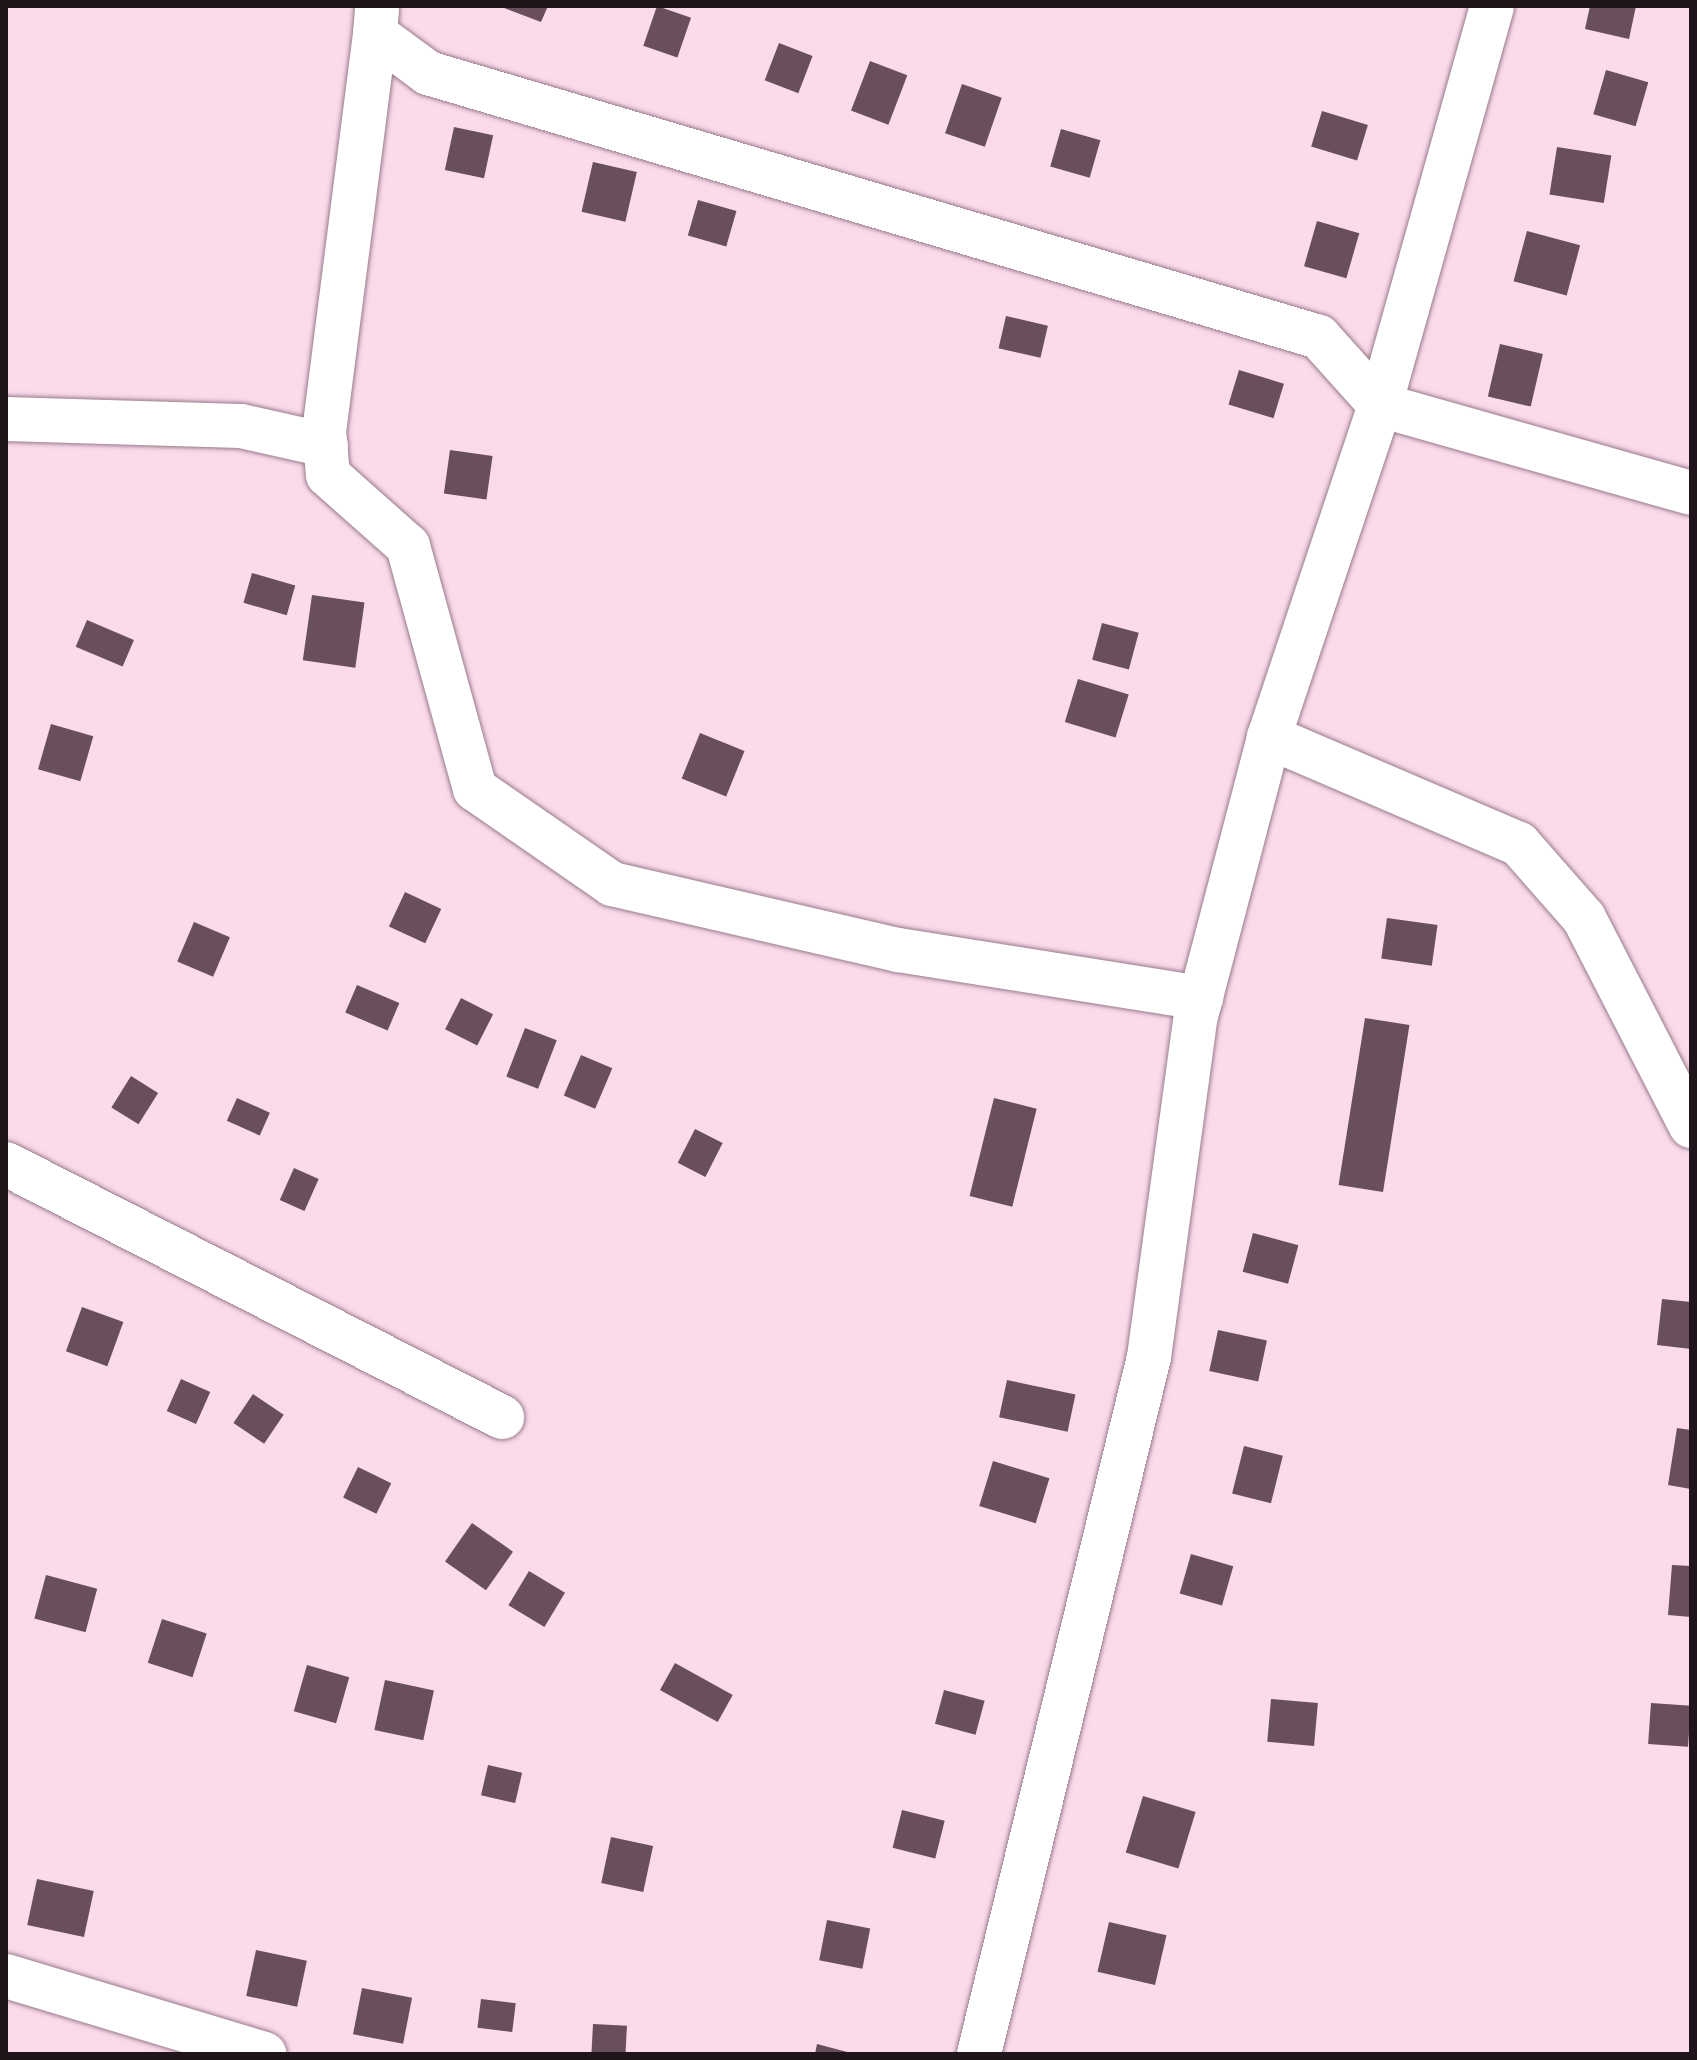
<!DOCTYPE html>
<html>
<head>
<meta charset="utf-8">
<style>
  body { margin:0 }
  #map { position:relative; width:1697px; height:2060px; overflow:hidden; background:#fadaeb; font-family:"Open Sans",sans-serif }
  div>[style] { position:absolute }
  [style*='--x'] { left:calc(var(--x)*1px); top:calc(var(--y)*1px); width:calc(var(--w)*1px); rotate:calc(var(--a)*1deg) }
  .building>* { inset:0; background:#694e5c; transform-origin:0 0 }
  .roads { filter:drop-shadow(0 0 2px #987b8a) drop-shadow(0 0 2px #987b8a) }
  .minor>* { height:44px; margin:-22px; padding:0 22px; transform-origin:22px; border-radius:22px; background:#fff }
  span { translate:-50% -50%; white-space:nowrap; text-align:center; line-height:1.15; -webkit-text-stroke:8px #fff; paint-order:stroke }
  .frame { position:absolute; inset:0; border:8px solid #20151b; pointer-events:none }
</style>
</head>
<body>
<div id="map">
  <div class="building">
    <i style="clip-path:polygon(499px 6px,548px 6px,541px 22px)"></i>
    <i style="left:657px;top:6px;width:36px;height:42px;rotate:19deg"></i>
    <i style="clip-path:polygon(1590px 6px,1636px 6px,1629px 39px,1585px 29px)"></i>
    <i style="left:779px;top:43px;width:36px;height:40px;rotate:21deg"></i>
    <i style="left:870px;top:61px;width:40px;height:53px;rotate:21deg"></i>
    <i style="left:1606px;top:70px;width:44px;height:46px;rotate:16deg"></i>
    <i style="left:962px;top:84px;width:42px;height:52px;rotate:19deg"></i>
    <i style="left:1322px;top:111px;width:48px;height:37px;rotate:17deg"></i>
    <i style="left:454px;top:127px;width:40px;height:44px;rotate:12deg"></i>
    <i style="left:1061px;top:129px;width:41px;height:39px;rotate:16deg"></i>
    <i style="left:1557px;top:147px;width:55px;height:48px;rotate:9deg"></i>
    <i style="left:593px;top:162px;width:45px;height:51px;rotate:13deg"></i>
    <i style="left:698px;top:200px;width:40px;height:37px;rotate:16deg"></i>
    <i style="left:1317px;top:221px;width:44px;height:47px;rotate:16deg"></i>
    <i style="left:1527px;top:231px;width:55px;height:52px;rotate:15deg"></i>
    <i style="left:1006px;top:316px;width:43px;height:33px;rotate:13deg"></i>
    <i style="left:1500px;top:344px;width:44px;height:54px;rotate:13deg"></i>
    <i style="left:1239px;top:370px;width:47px;height:36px;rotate:17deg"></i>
    <i style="left:450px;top:450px;width:43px;height:44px;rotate:8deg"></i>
    <i style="left:252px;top:573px;width:45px;height:31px;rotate:16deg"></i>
    <i style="left:312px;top:595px;width:53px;height:66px;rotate:8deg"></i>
    <i style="left:87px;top:620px;width:51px;height:29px;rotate:23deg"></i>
    <i style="left:1102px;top:623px;width:38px;height:38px;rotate:15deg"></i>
    <i style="left:1078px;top:679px;width:53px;height:45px;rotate:17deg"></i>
    <i style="left:51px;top:724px;width:44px;height:47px;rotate:16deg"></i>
    <i style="left:700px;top:733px;width:48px;height:49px;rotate:22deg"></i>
    <i style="left:405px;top:892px;width:40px;height:38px;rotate:25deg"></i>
    <i style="left:1387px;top:918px;width:51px;height:41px;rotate:8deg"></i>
    <i style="left:194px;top:922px;width:39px;height:43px;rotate:23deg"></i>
    <i style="left:357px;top:985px;width:46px;height:30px;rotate:23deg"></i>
    <i style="left:461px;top:998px;width:36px;height:35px;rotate:27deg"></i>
    <i style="left:1365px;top:1018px;width:45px;height:169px;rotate:9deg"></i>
    <i style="left:525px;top:1028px;width:34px;height:52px;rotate:21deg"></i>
    <i style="left:581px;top:1055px;width:34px;height:44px;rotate:23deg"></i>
    <i style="left:131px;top:1076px;width:32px;height:37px;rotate:32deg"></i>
    <i style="left:237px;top:1098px;width:36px;height:25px;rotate:24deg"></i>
    <i style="left:994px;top:1098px;width:44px;height:101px;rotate:14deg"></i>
    <i style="left:695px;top:1129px;width:31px;height:38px;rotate:27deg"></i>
    <i style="left:294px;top:1168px;width:27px;height:35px;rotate:24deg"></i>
    <i style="left:1253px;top:1233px;width:47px;height:40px;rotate:15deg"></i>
    <i style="clip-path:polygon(1662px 1299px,1691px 1302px,1691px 1349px,1657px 1345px)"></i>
    <i style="left:82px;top:1307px;width:44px;height:47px;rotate:20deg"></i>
    <i style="left:1218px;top:1330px;width:50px;height:42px;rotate:12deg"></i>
    <i style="left:181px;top:1379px;width:32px;height:35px;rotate:24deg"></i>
    <i style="left:1007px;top:1380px;width:70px;height:38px;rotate:12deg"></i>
    <i style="left:253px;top:1394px;width:37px;height:35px;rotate:34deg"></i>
    <i style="clip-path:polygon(1677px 1428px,1691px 1430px,1691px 1489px,1668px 1485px)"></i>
    <i style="left:1244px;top:1446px;width:40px;height:49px;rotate:14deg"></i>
    <i style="left:993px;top:1461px;width:59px;height:47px;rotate:17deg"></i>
    <i style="left:358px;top:1467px;width:37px;height:34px;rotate:26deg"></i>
    <i style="left:472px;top:1523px;width:50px;height:47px;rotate:35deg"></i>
    <i style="left:1191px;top:1554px;width:44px;height:41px;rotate:16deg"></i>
    <i style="clip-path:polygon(1672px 1565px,1691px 1566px,1691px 1617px,1668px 1615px)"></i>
    <i style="left:529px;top:1571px;width:42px;height:40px;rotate:31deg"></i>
    <i style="left:46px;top:1575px;width:53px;height:45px;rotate:15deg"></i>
    <i style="left:162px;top:1619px;width:47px;height:46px;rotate:18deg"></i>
    <i style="left:675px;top:1663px;width:66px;height:31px;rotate:29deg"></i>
    <i style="left:307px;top:1665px;width:44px;height:48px;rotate:16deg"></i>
    <i style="left:385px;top:1680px;width:50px;height:51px;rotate:12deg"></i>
    <i style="left:944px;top:1690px;width:42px;height:35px;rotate:15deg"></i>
    <i style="left:1271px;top:1699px;width:47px;height:43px;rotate:5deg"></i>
    <i style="left:1651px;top:1703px;width:40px;height:41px;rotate:4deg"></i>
    <i style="left:488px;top:1765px;width:35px;height:31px;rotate:13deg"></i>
    <i style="left:1143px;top:1796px;width:55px;height:59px;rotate:17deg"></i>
    <i style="left:902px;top:1810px;width:44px;height:39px;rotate:14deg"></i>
    <i style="left:611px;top:1837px;width:43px;height:47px;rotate:12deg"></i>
    <i style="left:37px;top:1879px;width:58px;height:47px;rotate:12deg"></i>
    <i style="left:827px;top:1920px;width:44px;height:41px;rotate:11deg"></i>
    <i style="left:1109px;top:1922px;width:59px;height:51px;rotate:13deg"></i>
    <i style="left:256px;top:1950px;width:52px;height:47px;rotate:12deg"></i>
    <i style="left:362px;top:1988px;width:51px;height:47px;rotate:11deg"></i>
    <i style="left:481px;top:1999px;width:35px;height:29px;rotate:7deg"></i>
    <i style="left:593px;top:2024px;width:34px;height:30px;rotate:3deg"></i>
    <i style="clip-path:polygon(817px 2044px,851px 2053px,851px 2054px,815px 2054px)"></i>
  </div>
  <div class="roads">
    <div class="minor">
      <i style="--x:377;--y:10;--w:24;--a:95"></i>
      <i style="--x:375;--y:34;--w:66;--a:36.3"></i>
      <i style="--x:428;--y:73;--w:929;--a:16.5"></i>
      <i style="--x:1319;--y:337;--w:91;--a:48.1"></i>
      <i style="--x:1380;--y:405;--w:323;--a:15.8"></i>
      <i style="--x:375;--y:34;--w:400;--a:97.3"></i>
      <i style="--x:324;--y:431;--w:44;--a:84.8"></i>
      <i style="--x:328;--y:475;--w:107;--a:41.6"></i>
      <i style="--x:408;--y:546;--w:252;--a:74.6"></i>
      <i style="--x:475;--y:789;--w:167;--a:34.7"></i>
      <i style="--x:612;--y:884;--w:294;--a:13"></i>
      <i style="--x:898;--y:950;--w:307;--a:9"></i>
      <i style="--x:6;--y:419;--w:235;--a:1.7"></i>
      <i style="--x:241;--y:426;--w:87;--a:12.6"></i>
      <i style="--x:1269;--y:737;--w:272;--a:23.2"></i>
      <i style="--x:1519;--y:844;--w:98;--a:48.7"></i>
      <i style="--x:1584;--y:918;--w:234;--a:62.8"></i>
      <i style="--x:6;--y:1164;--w:557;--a:27.03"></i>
      <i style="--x:6;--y:1976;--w:270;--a:16.8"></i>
      <i style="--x:979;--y:2054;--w:717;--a:-76.29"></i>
      <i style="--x:1149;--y:1357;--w:344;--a:-82.2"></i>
      <i style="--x:1196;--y:1016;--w:288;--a:-75.3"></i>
      <i style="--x:1269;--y:737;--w:350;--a:-71.5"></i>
      <i style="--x:1380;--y:405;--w:414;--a:-74.3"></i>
    </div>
  </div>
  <div class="frame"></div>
</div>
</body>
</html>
